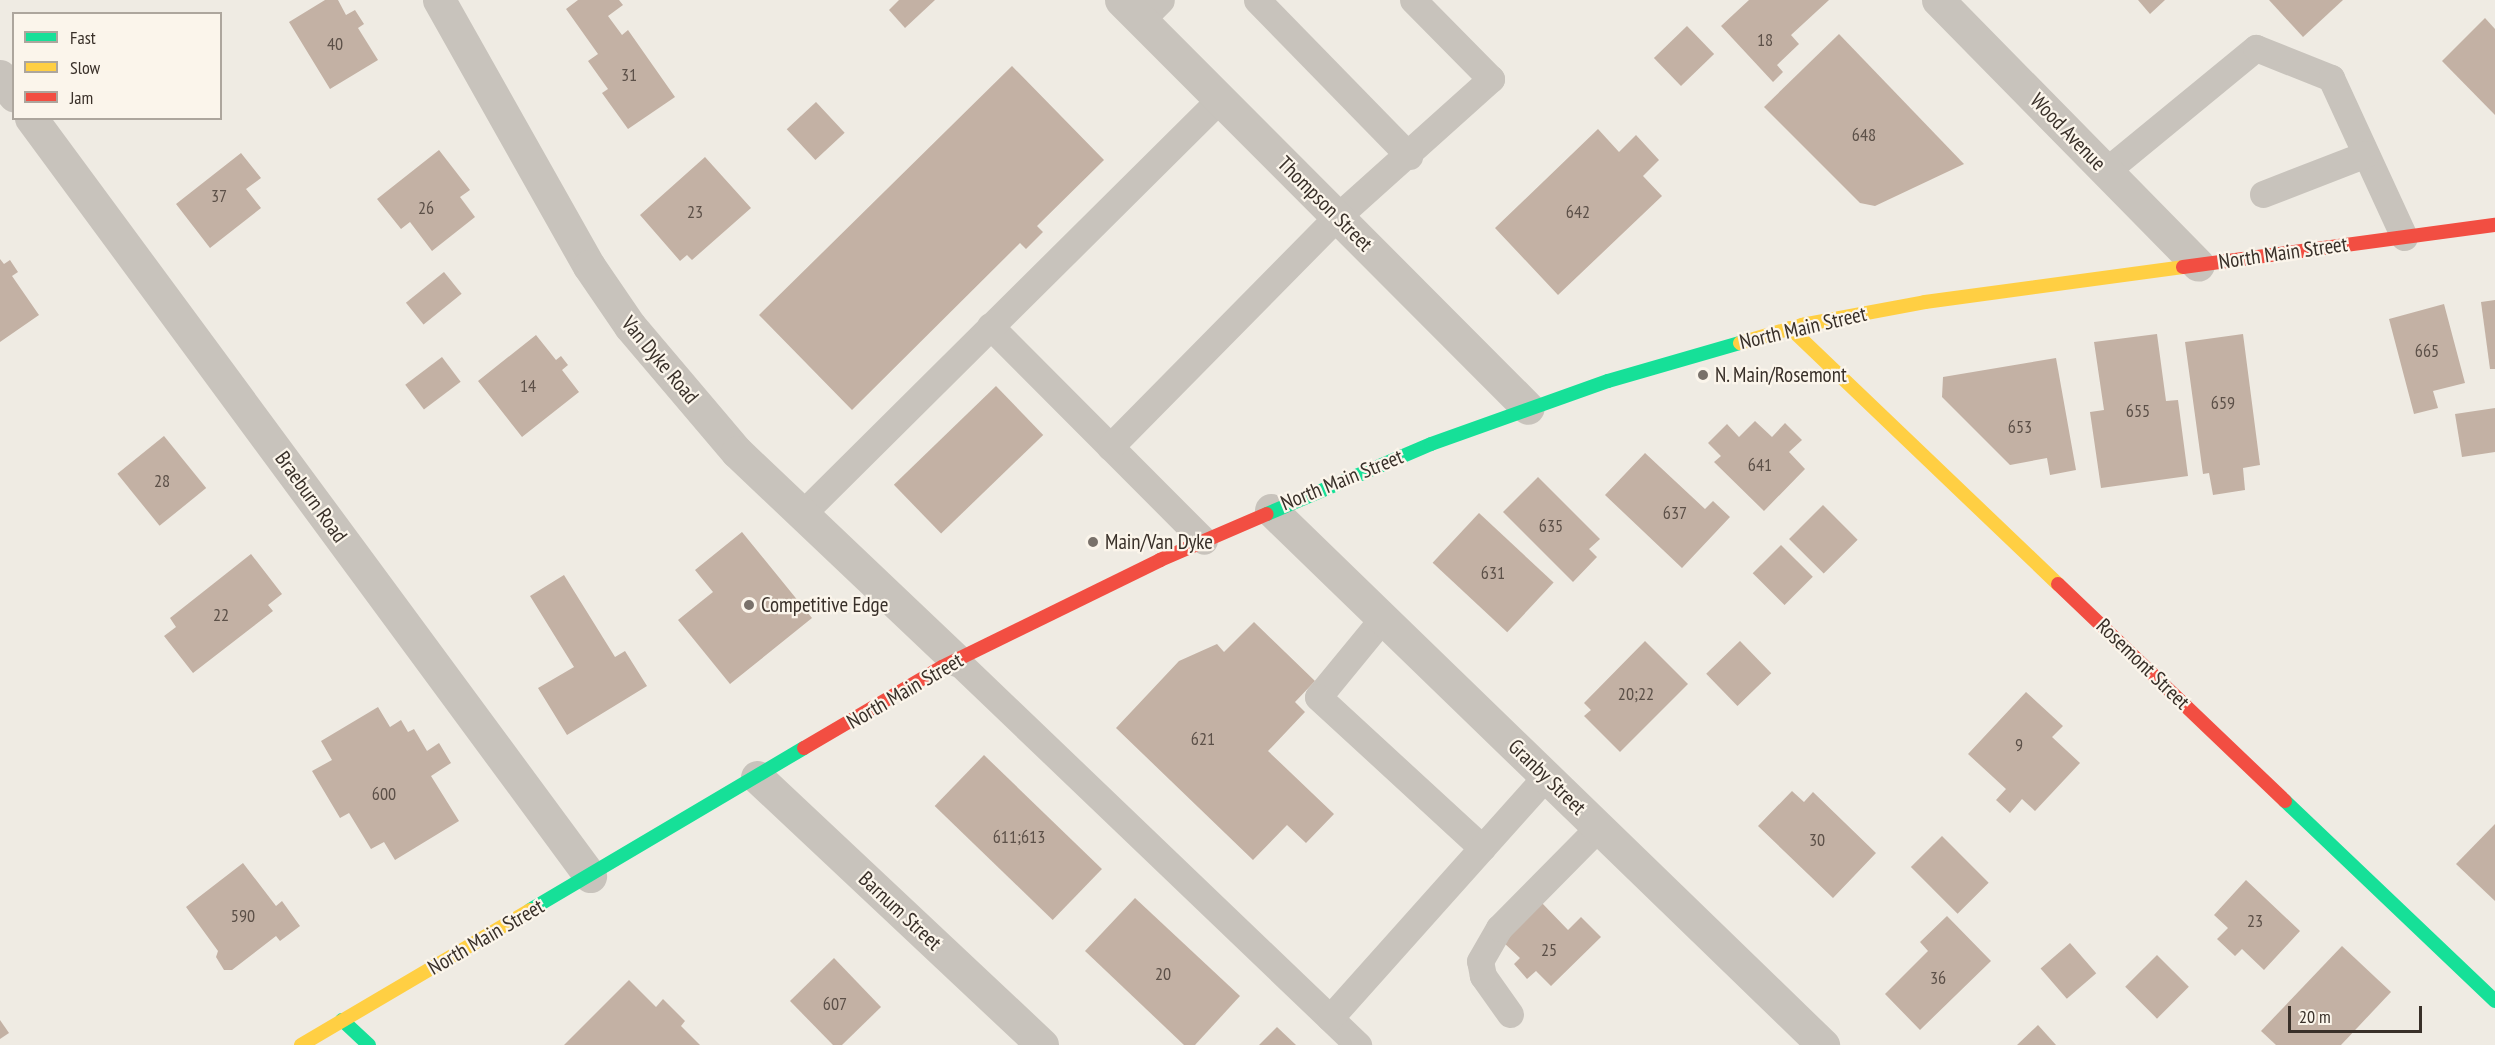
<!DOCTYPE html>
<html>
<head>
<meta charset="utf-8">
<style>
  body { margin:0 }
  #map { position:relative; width:2495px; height:1045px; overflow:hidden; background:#efebe3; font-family:"PT Sans Narrow",sans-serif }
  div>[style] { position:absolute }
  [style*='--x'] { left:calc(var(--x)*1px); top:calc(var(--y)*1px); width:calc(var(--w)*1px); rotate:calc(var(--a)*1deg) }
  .building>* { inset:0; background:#c3b1a4; transform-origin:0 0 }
  .lane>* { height:27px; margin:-13.5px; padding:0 13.5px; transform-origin:13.5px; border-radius:13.5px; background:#c8c3bc }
  .street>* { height:33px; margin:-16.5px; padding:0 16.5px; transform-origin:16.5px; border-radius:16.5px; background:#c8c3bc }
  .fast>* { height:14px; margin:-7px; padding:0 7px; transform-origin:7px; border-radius:7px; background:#16e098 }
  .slow>* { height:14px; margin:-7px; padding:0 7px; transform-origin:7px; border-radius:7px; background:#ffcf43 }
  .jam>* { height:14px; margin:-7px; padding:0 7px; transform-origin:7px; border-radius:7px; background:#f24e42 }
  .dots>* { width:16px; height:16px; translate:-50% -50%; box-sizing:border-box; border:3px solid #fbf5eb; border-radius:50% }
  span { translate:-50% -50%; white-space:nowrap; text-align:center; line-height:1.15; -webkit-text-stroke:4.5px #fbf5eb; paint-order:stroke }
  .number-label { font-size:18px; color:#5c5048 }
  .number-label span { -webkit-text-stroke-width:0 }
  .street-label { font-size:21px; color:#393029 }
  .poi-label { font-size:21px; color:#393029 }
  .left { translate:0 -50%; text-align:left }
  .legend { position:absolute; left:12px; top:12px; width:210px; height:108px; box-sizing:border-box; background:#fbf5eb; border:2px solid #ada69d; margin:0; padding:8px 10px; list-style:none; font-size:18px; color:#393029 }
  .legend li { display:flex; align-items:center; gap:12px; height:30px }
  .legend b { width:30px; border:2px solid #ada69d }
  .scale { position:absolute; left:2288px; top:1006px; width:134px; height:27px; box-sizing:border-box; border:3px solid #393029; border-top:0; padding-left:8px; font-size:18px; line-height:21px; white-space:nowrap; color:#393029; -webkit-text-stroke:4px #fbf5eb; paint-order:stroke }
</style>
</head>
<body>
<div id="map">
  <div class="building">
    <i style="clip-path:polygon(325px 0,338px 0,346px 15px,355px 10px,364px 24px,358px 28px,378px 60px,330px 89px,289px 22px)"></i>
    <i style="clip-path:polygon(578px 0,619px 0,623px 5px,608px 16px,622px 35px,628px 30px,675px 97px,628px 129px,602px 93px,608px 89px,588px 61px,598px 54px,566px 9px)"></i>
    <i style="clip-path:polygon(899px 0,935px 0,905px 28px,889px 10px)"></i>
    <i style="clip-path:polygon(1749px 0,1829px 0,1791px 35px,1799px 44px,1777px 65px,1783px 72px,1773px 82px,1721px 26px)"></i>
    <i style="clip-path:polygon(2138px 0,2165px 0,2150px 14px)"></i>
    <i style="clip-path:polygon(2269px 0,2343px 0,2303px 37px)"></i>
    <i style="clip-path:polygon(2485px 18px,2495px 29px,2495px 115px,2442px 61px)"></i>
    <i style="left:1687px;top:26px;width:39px;height:46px;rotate:46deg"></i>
    <i style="clip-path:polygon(1839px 34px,1964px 164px,1875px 206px,1860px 203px,1764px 107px)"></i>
    <i style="clip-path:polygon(1012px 66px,1104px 160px,1037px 226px,1043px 232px,1026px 249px,1020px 243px,852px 410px,759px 315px)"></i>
    <i style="left:816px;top:102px;width:42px;height:40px;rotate:47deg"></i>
    <i style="clip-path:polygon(1598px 129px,1619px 152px,1636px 135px,1659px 160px,1643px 176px,1662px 196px,1558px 295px,1495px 228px)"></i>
    <i style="clip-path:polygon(439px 150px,470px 190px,460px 197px,475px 217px,432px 251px,410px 222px,401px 229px,377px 199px)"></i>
    <i style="clip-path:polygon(241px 153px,261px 178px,246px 189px,261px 208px,210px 248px,176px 204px)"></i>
    <i style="clip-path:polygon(705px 157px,751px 208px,692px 260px,687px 255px,680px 261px,640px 215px)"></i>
    <i style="clip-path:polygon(0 259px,4px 264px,10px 260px,18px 272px,12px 276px,39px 315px,0 342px)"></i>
    <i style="left:444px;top:272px;width:28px;height:49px;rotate:51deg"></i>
    <i style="clip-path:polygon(2495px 300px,2495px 369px,2490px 369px,2481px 302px)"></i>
    <i style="clip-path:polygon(2444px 304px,2465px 383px,2433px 391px,2438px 408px,2414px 414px,2389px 319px)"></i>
    <i style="clip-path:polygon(2157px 334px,2166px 401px,2178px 400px,2188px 476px,2101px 488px,2090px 412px,2104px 410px,2094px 342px)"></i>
    <i style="clip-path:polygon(2243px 334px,2260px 465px,2243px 468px,2245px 490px,2213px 495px,2209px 473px,2203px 474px,2185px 342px)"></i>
    <i style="clip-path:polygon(536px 335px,556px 360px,561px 356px,568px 365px,562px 370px,579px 392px,522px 437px,478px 381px)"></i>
    <i style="left:442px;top:357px;width:31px;height:46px;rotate:53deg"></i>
    <i style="clip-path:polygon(2056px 358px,2076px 470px,2050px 475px,2047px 458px,2010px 465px,1942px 397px,1943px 377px)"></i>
    <i style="left:996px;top:386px;width:68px;height:142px;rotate:46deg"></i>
    <i style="clip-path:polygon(2495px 408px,2495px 452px,2462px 457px,2455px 414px)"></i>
    <i style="clip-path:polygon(1755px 421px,1772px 437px,1785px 423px,1802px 440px,1789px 452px,1805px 469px,1764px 511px,1714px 462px,1721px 456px,1708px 443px,1727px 424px,1739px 437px)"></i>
    <i style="left:164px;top:436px;width:67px;height:60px;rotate:51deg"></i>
    <i style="clip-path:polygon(1645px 453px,1705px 509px,1713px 501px,1730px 517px,1682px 568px,1605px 495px)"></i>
    <i style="clip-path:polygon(1538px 477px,1600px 539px,1589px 549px,1597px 557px,1573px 582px,1503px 512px)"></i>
    <i style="left:1823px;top:505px;width:49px;height:48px;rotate:45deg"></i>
    <i style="left:1479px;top:513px;width:102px;height:68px;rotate:43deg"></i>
    <i style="clip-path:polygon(742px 532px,812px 618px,730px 684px,678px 620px,713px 592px,695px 570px)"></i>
    <i style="left:1781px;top:545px;width:45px;height:40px;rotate:45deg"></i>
    <i style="clip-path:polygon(251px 554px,282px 594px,268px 605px,273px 611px,193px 673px,164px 636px,176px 627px,170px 618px)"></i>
    <i style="clip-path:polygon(564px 575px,615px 657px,625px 651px,647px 686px,567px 735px,538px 688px,574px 667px,530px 596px)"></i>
    <i style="clip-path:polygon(1254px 622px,1315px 681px,1295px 702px,1305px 712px,1268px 751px,1334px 814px,1306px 843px,1287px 825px,1253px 860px,1116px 728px,1179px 661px,1217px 644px,1224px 652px)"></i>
    <i style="clip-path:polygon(1645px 641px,1688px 684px,1620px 752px,1584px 716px,1591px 710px,1584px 703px)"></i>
    <i style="left:1740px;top:641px;width:45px;height:47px;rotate:46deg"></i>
    <i style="clip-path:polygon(2026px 692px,2063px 726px,2052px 737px,2080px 763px,2035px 811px,2022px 799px,2010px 813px,1996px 800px,2006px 789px,1968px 754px)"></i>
    <i style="clip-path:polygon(378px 707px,390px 727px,401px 720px,408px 732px,414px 729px,427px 751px,439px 743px,451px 763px,431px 776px,459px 821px,395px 860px,384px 842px,371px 849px,349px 813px,340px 818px,312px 771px,332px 760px,321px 741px)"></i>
    <i style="left:984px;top:755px;width:164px;height:71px;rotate:44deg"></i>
    <i style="clip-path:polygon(1792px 791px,1804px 802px,1813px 792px,1876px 853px,1833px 898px,1758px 826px)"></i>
    <i style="clip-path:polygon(2495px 824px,2495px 901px,2456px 864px)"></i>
    <i style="left:1942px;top:836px;width:66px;height:44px;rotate:45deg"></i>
    <i style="clip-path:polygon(243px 863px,276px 906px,282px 901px,300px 926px,280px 941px,276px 936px,232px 970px,224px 970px,216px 957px,218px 951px,186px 907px)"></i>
    <i style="clip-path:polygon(2246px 880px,2300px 931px,2264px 970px,2242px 949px,2235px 956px,2217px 939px,2228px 928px,2214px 915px)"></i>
    <i style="clip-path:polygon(1135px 898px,1240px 996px,1195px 1045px,1184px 1045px,1085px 951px)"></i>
    <i style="clip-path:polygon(1541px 902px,1568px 930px,1581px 917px,1601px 937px,1551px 986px,1536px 971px,1527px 979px,1514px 964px,1520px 958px,1502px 941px)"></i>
    <i style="clip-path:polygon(1947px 916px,1991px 961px,1920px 1030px,1885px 994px,1928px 951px,1920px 942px)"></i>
    <i style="left:2070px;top:943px;width:40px;height:39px;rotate:49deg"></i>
    <i style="clip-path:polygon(2342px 946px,2391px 992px,2341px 1045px,2276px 1045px,2261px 1031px)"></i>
    <i style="left:2157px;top:955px;width:45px;height:45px;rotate:45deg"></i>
    <i style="clip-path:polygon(834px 958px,881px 1007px,842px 1045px,833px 1045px,790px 1001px)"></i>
    <i style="clip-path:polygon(629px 980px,656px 1007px,663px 999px,685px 1021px,681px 1026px,700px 1045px,564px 1045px)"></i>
    <i style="clip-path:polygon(0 1020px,9px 1033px,0 1039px)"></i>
    <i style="clip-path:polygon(2038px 1025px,2056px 1045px,2017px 1045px)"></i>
    <i style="clip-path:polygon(1277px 1027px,1296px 1045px,1259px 1045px)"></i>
  </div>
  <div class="lane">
    <i style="--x:1257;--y:0;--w:218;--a:45.7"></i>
    <i style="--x:1141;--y:20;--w:28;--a:-45"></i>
    <i style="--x:2106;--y:171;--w:194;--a:-39.4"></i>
    <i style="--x:2256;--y:48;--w:81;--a:21.8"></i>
    <i style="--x:2331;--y:78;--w:175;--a:65.3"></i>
    <i style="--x:2263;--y:194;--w:110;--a:-21.2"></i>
    <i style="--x:990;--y:326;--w:303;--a:45.1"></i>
    <i style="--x:1110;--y:447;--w:323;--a:-45.4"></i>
    <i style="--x:1337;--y:217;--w:207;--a:-41.9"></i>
    <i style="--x:1491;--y:79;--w:111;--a:-134.6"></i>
    <i style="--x:802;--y:514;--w:589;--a:-44.79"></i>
    <i style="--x:1383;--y:618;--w:102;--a:129.4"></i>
    <i style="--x:1318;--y:697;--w:223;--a:42.6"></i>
    <i style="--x:956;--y:660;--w:557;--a:43.76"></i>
    <i style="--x:1510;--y:1014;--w:47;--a:-125.4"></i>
    <i style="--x:1483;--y:976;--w:15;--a:-101"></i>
    <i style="--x:1480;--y:961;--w:38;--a:-60"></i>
    <i style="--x:1499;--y:928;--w:142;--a:-45.3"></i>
    <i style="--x:1330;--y:1018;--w:324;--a:-48.2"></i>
  </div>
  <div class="street">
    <i style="--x:439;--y:0;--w:305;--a:60.6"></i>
    <i style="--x:589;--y:266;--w:73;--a:55.7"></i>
    <i style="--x:630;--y:326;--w:165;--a:49.7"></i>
    <i style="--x:737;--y:452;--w:302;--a:43.5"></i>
    <i style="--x:1121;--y:0;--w:576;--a:45.07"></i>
    <i style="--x:1938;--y:0;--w:371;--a:45.5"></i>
    <i style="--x:0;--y:76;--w:24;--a:54"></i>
    <i style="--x:31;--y:118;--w:942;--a:53.59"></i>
    <i style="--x:1271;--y:510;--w:769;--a:44.1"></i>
    <i style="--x:757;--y:777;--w:391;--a:43.2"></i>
  </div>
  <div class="fast">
    <i style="--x:1267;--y:514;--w:178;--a:-23.1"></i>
    <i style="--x:1431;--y:444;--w:188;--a:-19.6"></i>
    <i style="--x:1608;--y:381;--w:137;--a:-16.1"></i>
    <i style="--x:2285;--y:801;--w:290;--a:43.6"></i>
    <i style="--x:530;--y:910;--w:318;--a:-30.6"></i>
    <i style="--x:342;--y:1020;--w:37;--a:43"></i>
  </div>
  <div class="slow">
    <i style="--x:1790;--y:328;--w:371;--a:43.7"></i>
    <i style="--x:1740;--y:343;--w:65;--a:-16.2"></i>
    <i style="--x:1802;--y:325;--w:125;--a:-10.6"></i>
    <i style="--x:1925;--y:302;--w:260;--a:-7.7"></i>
    <i style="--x:301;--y:1045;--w:266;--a:-30.5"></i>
  </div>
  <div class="jam">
    <i style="--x:2183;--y:267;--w:315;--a:-7.7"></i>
    <i style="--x:2058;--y:584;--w:314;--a:43.7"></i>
    <i style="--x:804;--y:748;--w:160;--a:-30.4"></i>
    <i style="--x:942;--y:667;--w:243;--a:-26.1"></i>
    <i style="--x:1160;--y:560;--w:116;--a:-23.3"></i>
  </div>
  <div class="dots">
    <i style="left:1703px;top:375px;background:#79716a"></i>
    <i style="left:1093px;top:542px;background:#79716a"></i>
    <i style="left:749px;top:605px;background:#79716a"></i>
  </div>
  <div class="number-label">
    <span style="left:1765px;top:40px">18</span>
    <span style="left:335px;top:44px">40</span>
    <span style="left:629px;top:75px">31</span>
    <span style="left:1864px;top:135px">648</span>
    <span style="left:219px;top:196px">37</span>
    <span style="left:426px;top:208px">26</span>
    <span style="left:695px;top:212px">23</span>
    <span style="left:1578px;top:212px">642</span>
    <span style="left:2427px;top:351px">665</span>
    <span style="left:528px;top:386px">14</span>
    <span style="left:2223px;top:403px">659</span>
    <span style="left:2138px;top:411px">655</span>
    <span style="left:2020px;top:427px">653</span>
    <span style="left:1760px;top:465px">641</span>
    <span style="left:162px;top:481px">28</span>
    <span style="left:1675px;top:513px">637</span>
    <span style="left:1551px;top:526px">635</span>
    <span style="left:1493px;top:573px">631</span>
    <span style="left:221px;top:615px">22</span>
    <span style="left:1636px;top:694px">20;22</span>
    <span style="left:1203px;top:739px">621</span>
    <span style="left:2019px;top:745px">9</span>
    <span style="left:384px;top:794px">600</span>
    <span style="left:1019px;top:837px">611;613</span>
    <span style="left:1817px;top:840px">30</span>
    <span style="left:243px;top:916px">590</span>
    <span style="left:2255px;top:921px">23</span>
    <span style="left:1549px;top:950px">25</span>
    <span style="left:1163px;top:974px">20</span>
    <span style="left:1938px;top:978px">36</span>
    <span style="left:835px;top:1004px">607</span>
  </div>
  <div class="street-label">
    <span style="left:2068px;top:132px;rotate:46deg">Wood Avenue</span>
    <span style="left:1325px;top:204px;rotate:45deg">Thompson Street</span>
    <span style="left:2283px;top:253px;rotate:-8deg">North Main Street</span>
    <span style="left:1803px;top:328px;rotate:-13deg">North Main Street</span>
    <span style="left:660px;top:360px;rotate:50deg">Van Dyke Road</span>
    <span style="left:1342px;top:480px;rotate:-22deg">North Main Street</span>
    <span style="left:311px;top:497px;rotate:54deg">Braeburn Road</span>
    <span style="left:2143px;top:664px;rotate:44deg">Rosemont Street</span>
    <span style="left:905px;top:691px;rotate:-30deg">North Main Street</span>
    <span style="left:1547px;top:777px;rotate:44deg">Granby Street</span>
    <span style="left:900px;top:911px;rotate:43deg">Barnum Street</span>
    <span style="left:486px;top:937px;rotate:-30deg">North Main Street</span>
  </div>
  <div class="poi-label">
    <span class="left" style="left:1715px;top:375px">N. Main/Rosemont</span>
    <span class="left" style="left:1105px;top:542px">Main/Van Dyke</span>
    <span class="left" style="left:761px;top:605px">Competitive Edge</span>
  </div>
  <ul class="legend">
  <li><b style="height:8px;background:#16e098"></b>Fast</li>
  <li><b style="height:8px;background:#ffcf43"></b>Slow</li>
  <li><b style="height:8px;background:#f24e42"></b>Jam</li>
  </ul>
  <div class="scale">20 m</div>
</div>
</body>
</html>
